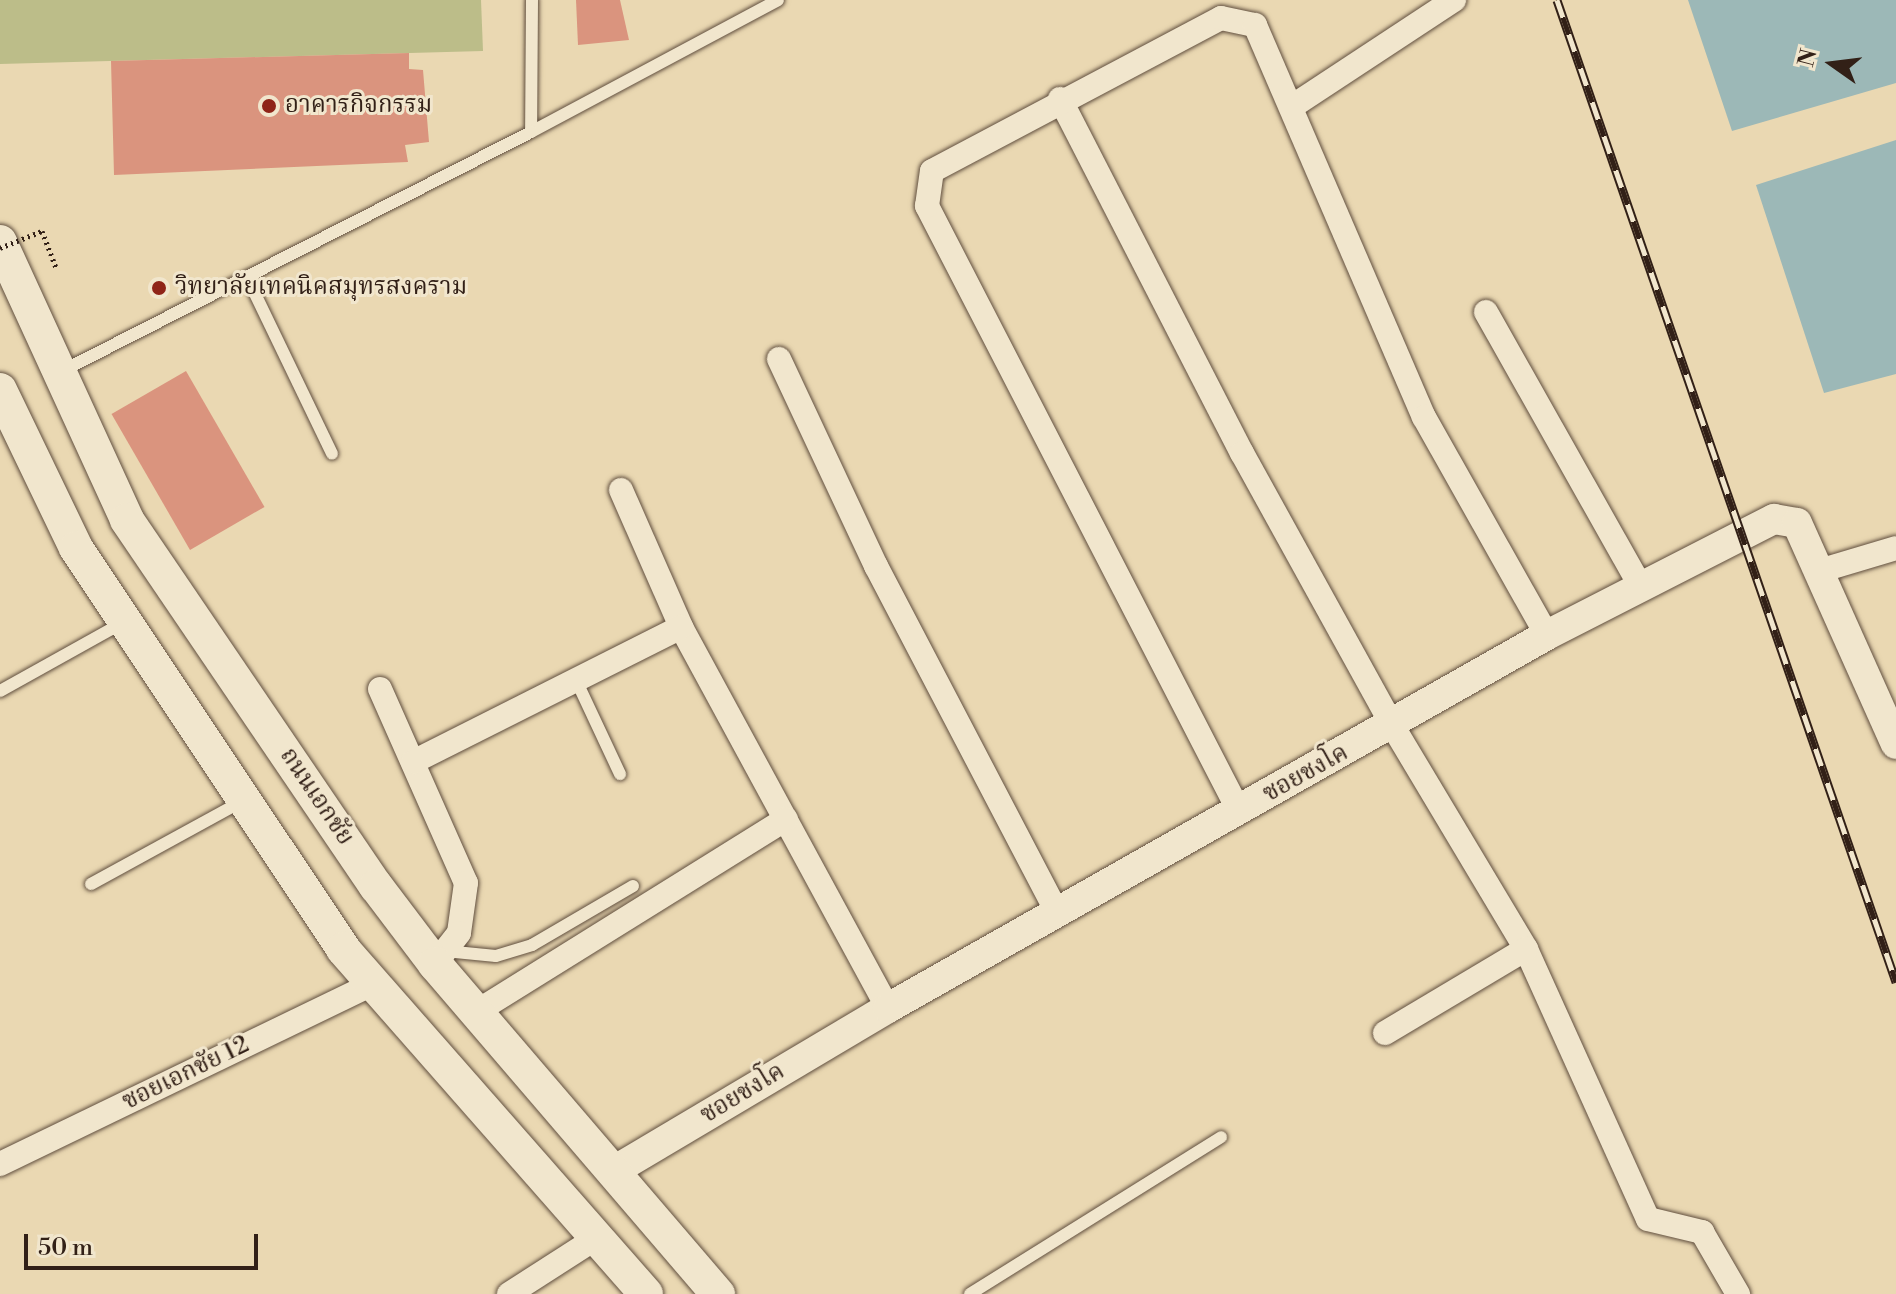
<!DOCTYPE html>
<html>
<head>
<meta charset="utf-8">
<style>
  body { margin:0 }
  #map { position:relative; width:1896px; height:1294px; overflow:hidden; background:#ead8b2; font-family:"Libre Bodoni","Noto Serif Thai",serif }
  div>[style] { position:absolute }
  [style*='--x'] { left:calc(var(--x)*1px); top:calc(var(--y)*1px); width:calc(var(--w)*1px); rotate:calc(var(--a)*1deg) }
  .green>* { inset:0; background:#bcbd89 }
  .water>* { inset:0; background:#9cb8b7 }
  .building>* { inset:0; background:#da947e; transform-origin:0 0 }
  .roads { filter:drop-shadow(0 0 2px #604e3e) drop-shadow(0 0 2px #604e3e) }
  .service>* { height:12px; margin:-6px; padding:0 6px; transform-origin:6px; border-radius:6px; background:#f1e6cd }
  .minor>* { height:24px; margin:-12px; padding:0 12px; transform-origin:12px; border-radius:12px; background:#f1e6cd }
  .tertiary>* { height:30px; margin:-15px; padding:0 15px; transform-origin:15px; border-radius:15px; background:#f1e6cd }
  .secondary>* { height:34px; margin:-17px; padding:0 17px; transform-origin:17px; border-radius:17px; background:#f1e6cd }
  .rail>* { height:9px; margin-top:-4.5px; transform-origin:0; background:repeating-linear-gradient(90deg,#f1e6cd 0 18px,#322017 0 36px); box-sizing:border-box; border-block:2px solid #322017 }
  .path-bridge>* { height:5px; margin-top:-2.5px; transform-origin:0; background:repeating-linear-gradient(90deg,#322017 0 2px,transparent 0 6px) }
  .dots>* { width:22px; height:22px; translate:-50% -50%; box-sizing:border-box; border:4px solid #f1e6cd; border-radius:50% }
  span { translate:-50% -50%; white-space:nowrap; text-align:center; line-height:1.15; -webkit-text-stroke:6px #f1e6cd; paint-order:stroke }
  .poi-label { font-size:24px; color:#322017 }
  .left { translate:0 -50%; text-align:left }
  .street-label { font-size:24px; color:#322017 }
  .north { position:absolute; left:1792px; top:24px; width:80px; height:80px; -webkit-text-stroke:6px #f1e6cd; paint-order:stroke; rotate:284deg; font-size:22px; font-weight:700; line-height:32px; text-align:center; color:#322017 }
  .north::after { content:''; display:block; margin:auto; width:28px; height:36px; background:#322017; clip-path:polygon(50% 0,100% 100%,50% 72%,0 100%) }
  .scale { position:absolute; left:24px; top:1234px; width:234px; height:36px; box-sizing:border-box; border:4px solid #322017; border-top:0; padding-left:10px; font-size:24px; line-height:28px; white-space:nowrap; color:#322017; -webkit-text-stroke:6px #f1e6cd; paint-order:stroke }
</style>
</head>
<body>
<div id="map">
  <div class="green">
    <i style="clip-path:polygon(0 0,481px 0,483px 51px,0 64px)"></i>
  </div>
  <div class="water">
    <i style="clip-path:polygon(1688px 0,1896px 0,1896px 83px,1732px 131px)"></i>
    <i style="clip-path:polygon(1896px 140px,1896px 374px,1824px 393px,1756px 185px)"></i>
  </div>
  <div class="building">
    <i style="clip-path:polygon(576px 0,620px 0,629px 40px,578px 45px)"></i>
    <i style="clip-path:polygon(409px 53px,409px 69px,423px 70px,429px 142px,405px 145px,408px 162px,114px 175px,111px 61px)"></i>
    <i style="left:186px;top:371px;width:157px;height:86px;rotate:60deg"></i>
  </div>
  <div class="roads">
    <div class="service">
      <i style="--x:532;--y:0;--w:132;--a:90.4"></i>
      <i style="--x:531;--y:132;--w:280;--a:-28.1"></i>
      <i style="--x:247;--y:277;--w:196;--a:64.3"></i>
      <i style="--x:60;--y:372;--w:529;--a:-27"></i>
      <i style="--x:576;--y:680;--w:104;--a:64.9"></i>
      <i style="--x:0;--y:691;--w:140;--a:-29.1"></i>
      <i style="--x:91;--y:884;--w:171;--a:-28.7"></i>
      <i style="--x:445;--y:951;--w:51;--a:5.6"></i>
      <i style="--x:496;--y:956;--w:38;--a:-17"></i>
      <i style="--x:532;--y:945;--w:117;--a:-30.3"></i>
      <i style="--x:970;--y:1294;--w:296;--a:-32"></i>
    </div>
    <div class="minor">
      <i style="--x:1060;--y:99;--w:398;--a:62.8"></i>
      <i style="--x:1242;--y:453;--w:311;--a:61.1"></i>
      <i style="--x:1392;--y:725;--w:261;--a:59.1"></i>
      <i style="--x:1526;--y:949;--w:296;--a:65.7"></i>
      <i style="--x:1648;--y:1219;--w:56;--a:13.5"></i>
      <i style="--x:1702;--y:1232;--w:72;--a:59.9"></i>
      <i style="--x:1293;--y:106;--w:193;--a:-33.4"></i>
      <i style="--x:1486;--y:312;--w:313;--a:60.6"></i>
      <i style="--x:779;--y:359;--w:229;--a:64.9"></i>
      <i style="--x:876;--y:566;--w:393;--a:62.4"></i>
      <i style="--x:621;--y:490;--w:150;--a:66.3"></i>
      <i style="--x:681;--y:627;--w:434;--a:61.5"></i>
      <i style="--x:1819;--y:571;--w:80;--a:-16.6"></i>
      <i style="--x:380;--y:689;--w:212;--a:66.1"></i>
      <i style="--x:466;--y:883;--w:50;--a:98"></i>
      <i style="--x:459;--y:933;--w:39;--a:128"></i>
      <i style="--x:413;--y:762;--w:300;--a:-26.7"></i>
      <i style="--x:1239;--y:811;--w:681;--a:-117.28"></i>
      <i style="--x:927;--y:206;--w:35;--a:-82"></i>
      <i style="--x:932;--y:171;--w:327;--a:-27.9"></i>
      <i style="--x:1221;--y:18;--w:35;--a:12"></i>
      <i style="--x:1255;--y:25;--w:427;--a:66.7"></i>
      <i style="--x:1424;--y:417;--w:250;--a:60.6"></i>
      <i style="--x:476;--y:1012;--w:365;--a:-31.9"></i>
      <i style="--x:1385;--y:1033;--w:164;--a:-30.8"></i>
      <i style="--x:0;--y:1164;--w:412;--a:-25.8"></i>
      <i style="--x:509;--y:1294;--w:100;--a:-32.7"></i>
    </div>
    <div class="tertiary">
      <i style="--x:612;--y:1172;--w:321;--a:-30.7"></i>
      <i style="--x:888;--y:1008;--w:757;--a:-29.51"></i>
      <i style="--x:1547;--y:635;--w:255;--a:-27.1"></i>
      <i style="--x:1774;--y:519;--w:23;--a:10"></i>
      <i style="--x:1797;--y:523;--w:242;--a:65.9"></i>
    </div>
    <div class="secondary">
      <i style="--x:0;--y:242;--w:306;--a:65.4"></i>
      <i style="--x:127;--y:520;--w:443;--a:55.8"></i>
      <i style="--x:376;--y:886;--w:98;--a:52.9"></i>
      <i style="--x:435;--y:964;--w:435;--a:49.4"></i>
      <i style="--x:0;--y:390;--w:175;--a:64.3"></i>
      <i style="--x:76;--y:548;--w:482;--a:56.3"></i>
      <i style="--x:343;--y:949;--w:459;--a:48.7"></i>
    </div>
  </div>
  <div class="rail">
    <i style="--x:1557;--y:0;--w:1039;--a:70.95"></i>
  </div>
  <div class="path-bridge">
    <i style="--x:0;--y:248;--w:45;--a:-22"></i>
    <i style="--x:42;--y:231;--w:39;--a:69"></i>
  </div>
  <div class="dots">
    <i style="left:269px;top:106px;background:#8f2418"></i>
    <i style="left:159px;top:288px;background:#8f2418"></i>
  </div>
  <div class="poi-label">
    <span class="left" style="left:285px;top:106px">อาคารกิจกรรม</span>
    <span class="left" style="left:175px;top:288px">วิทยาลัยเทคนิคสมุทรสงคราม</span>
  </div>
  <div class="street-label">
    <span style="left:1306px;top:774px;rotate:-29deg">ซอยชงโค</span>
    <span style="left:316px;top:797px;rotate:56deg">ถนนเอกชัย</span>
    <span style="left:186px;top:1074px;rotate:-26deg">ซอยเอกชัย 12</span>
    <span style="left:743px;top:1094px;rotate:-31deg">ซอยชงโค</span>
  </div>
  <div class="north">N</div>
  <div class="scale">50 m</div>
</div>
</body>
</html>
